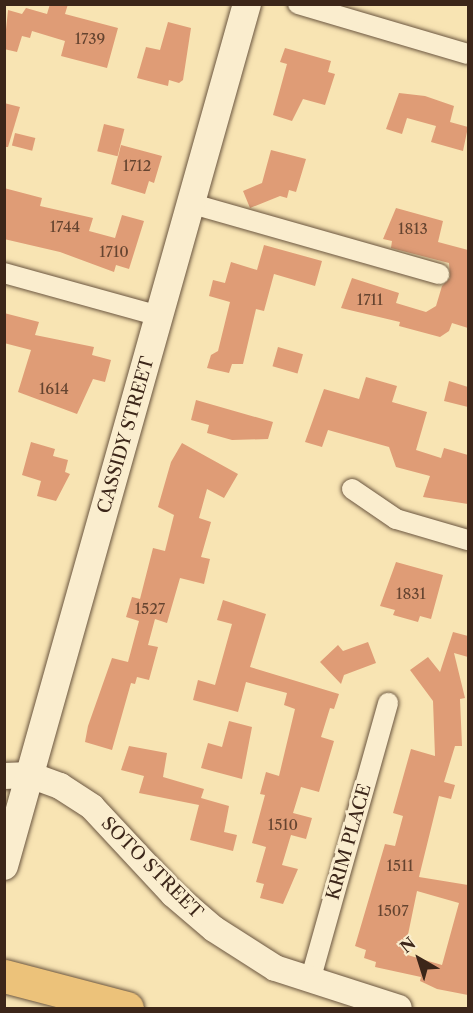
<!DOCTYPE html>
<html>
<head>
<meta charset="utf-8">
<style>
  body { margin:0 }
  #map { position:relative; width:473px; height:1013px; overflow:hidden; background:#f8e4b3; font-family:"Libre Caslon Text",serif }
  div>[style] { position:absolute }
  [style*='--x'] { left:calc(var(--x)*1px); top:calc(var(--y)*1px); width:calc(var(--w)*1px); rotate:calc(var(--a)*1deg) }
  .building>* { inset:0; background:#df9c76; transform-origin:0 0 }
  .roads { filter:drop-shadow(0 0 2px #6b5640) drop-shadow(0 0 2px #6b5640) }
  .minor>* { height:20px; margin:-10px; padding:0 10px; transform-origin:10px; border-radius:10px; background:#faedce }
  .tertiary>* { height:26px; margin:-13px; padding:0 13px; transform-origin:13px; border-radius:13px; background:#faedce }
  .secondary>* { height:28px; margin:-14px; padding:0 14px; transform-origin:14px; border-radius:14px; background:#faedce }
  .motorway>* { height:33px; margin:-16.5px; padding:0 16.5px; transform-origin:16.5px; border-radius:16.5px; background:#ecc27a }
  span { translate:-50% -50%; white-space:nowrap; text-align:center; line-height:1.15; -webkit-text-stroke:6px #faedce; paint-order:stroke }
  .number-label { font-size:15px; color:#654430 }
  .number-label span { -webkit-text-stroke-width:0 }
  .street-label { font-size:18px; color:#3c2619 }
  .frame { position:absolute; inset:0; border:6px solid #3c2619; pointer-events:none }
  .north { position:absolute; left:389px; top:929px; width:60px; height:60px; -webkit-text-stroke:4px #faedce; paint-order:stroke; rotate:321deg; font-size:16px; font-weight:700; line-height:24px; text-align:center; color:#3c2619 }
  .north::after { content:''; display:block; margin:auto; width:21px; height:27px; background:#3c2619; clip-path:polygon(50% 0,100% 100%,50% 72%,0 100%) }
</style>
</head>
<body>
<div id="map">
  <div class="building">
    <i style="clip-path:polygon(50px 4px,68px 4px,65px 14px,118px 28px,107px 68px,61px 56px,65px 41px,32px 31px,30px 38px,22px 36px,17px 52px,4px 49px,8px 10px,22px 14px,26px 8px,47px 14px)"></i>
    <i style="clip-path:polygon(168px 22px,191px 28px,183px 80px,179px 83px,169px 80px,168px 86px,137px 78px,146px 47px,160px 50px)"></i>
    <i style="clip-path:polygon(285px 48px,331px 61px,328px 72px,335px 74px,325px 105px,303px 99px,292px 121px,273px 115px,287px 64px,280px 62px)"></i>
    <i style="clip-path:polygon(399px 93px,425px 96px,454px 106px,450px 122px,468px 127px,463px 151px,431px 142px,436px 126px,407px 118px,402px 134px,386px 129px)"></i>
    <i style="clip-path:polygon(4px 103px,20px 107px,8px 147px,4px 147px)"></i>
    <i style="left:104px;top:124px;width:21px;height:28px;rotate:14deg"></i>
    <i style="left:15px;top:133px;width:21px;height:13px;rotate:14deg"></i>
    <i style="clip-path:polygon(121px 145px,162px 156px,154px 183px,149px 181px,145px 194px,111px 184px)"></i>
    <i style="clip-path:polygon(271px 150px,306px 159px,296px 192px,289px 190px,287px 198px,280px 196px,250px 208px,243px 191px,262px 183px)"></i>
    <i style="clip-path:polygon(4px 188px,42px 198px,40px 206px,93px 218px,89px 231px,115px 238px,122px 215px,144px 221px,129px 269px,116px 265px,114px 272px,60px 252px,4px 239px)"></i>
    <i style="clip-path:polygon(396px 208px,443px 221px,438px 242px,468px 250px,468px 328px,452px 323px,449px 331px,440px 337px,399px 326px,400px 322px,341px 308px,352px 278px,399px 293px,396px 303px,426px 312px,436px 306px,442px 286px,450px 278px,449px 263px,391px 248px,392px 241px,383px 239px)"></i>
    <i style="clip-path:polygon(264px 245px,322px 261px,315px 286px,274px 274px,264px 311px,256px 309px,243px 364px,232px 364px,229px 373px,207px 368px,211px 355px,218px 351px,230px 302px,209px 296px,213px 280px,225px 283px,231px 262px,257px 270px)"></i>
    <i style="clip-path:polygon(4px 313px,39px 322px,35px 335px,94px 347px,92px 355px,111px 360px,105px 382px,93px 379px,77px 414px,18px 392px,31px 350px,4px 343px)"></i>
    <i style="left:278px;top:347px;width:26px;height:20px;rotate:16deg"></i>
    <i style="clip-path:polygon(366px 377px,397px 386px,392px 402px,427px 412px,416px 450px,441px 458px,444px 448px,468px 455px,468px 504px,423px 497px,430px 476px,396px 467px,389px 447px,328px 430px,322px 447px,305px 442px,324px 389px,359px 399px)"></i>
    <i style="clip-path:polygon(449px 381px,468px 387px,468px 407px,444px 401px)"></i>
    <i style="clip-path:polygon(196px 400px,273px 422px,268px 439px,232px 440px,207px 433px,209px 425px,191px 420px)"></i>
    <i style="clip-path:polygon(31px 442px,55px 449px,53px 456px,68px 460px,65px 472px,70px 474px,56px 501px,37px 496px,41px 481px,22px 475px)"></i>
    <i style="clip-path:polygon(182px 443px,238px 474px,224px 498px,207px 489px,199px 518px,211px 522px,201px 557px,210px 559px,204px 584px,180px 578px,167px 623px,155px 619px,148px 645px,158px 647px,149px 680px,137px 677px,135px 684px,131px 683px,112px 750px,85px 742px,88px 726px,112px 658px,128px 662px,139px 621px,126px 617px,132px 597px,140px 599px,153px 548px,165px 551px,174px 515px,158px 507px,171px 462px)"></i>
    <i style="clip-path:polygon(396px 562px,443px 575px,431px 619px,420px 616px,418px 622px,393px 615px,395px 610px,380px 606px)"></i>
    <i style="clip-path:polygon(223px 600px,266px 614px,250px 667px,339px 694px,334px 709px,330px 708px,321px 737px,334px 741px,319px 792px,301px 787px,293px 813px,312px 818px,306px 839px,291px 835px,282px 865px,298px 869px,283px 904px,260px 898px,264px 884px,256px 882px,266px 847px,252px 843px,265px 795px,260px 794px,266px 772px,279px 776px,295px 709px,284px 705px,287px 693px,246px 682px,238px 712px,193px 700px,198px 680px,215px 685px,232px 624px,217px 620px)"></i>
    <i style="clip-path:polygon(evenodd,453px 632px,468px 636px,468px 657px,454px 653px,465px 698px,460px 699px,462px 746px,455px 746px,444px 782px,455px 785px,451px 799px,439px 796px,419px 877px,468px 885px,468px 995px,437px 989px,420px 981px,421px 977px,375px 967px,376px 962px,364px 958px,366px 950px,355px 946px,385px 844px,395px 846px,403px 816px,393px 813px,411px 749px,435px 756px,433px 701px,410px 670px,428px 657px,440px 672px,453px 632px,417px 891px,459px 903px,442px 965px,404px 954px,417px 891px)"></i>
    <i style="clip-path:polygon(368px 642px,376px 663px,344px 675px,341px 684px,320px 662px,338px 645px,343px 651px)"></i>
    <i style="clip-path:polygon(229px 721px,252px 727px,242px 779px,201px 768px,208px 743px,222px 747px)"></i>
    <i style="clip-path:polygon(129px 746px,167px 753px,163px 777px,204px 789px,201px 798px,229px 806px,224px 832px,237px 835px,233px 851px,190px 840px,199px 805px,139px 793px,144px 776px,121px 770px)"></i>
  </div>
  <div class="roads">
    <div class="minor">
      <i style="--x:298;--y:4;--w:177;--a:16.4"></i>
      <i style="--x:193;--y:204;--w:256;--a:15.9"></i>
      <i style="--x:4;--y:273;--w:161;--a:15.5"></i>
      <i style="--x:352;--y:489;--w:53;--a:34.3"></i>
      <i style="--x:396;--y:519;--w:75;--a:16.3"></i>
      <i style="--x:310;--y:981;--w:289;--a:-74.3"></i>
    </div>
    <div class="tertiary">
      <i style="--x:4;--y:776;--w:26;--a:-2"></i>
      <i style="--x:30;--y:775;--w:32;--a:20"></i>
      <i style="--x:60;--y:786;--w:38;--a:33"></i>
      <i style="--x:92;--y:807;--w:119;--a:47"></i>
      <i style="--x:173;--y:894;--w:54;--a:40.5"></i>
      <i style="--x:214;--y:929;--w:72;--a:32.6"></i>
      <i style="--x:275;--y:968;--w:130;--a:17.9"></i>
    </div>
    <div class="secondary">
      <i style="--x:4;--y:866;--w:896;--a:-74.26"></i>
    </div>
    <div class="motorway">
      <i style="--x:4;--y:976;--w:127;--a:14.6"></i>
    </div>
  </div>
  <div class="number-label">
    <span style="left:90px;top:39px">1739</span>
    <span style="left:137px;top:166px">1712</span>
    <span style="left:65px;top:227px">1744</span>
    <span style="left:413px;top:229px">1813</span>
    <span style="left:114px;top:252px">1710</span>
    <span style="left:370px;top:300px">1711</span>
    <span style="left:54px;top:389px">1614</span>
    <span style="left:411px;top:594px">1831</span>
    <span style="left:150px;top:609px">1527</span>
    <span style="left:283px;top:825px">1510</span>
    <span style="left:400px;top:866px">1511</span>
    <span style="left:393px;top:911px">1507</span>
  </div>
  <div class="street-label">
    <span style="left:126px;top:435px;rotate:-74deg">CASSIDY STREET</span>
    <span style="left:349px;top:842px;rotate:-74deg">KRIM PLACE</span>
    <span style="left:152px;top:868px;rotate:45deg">SOTO STREET</span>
  </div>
  <div class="frame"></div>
  <div class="north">N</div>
</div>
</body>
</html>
